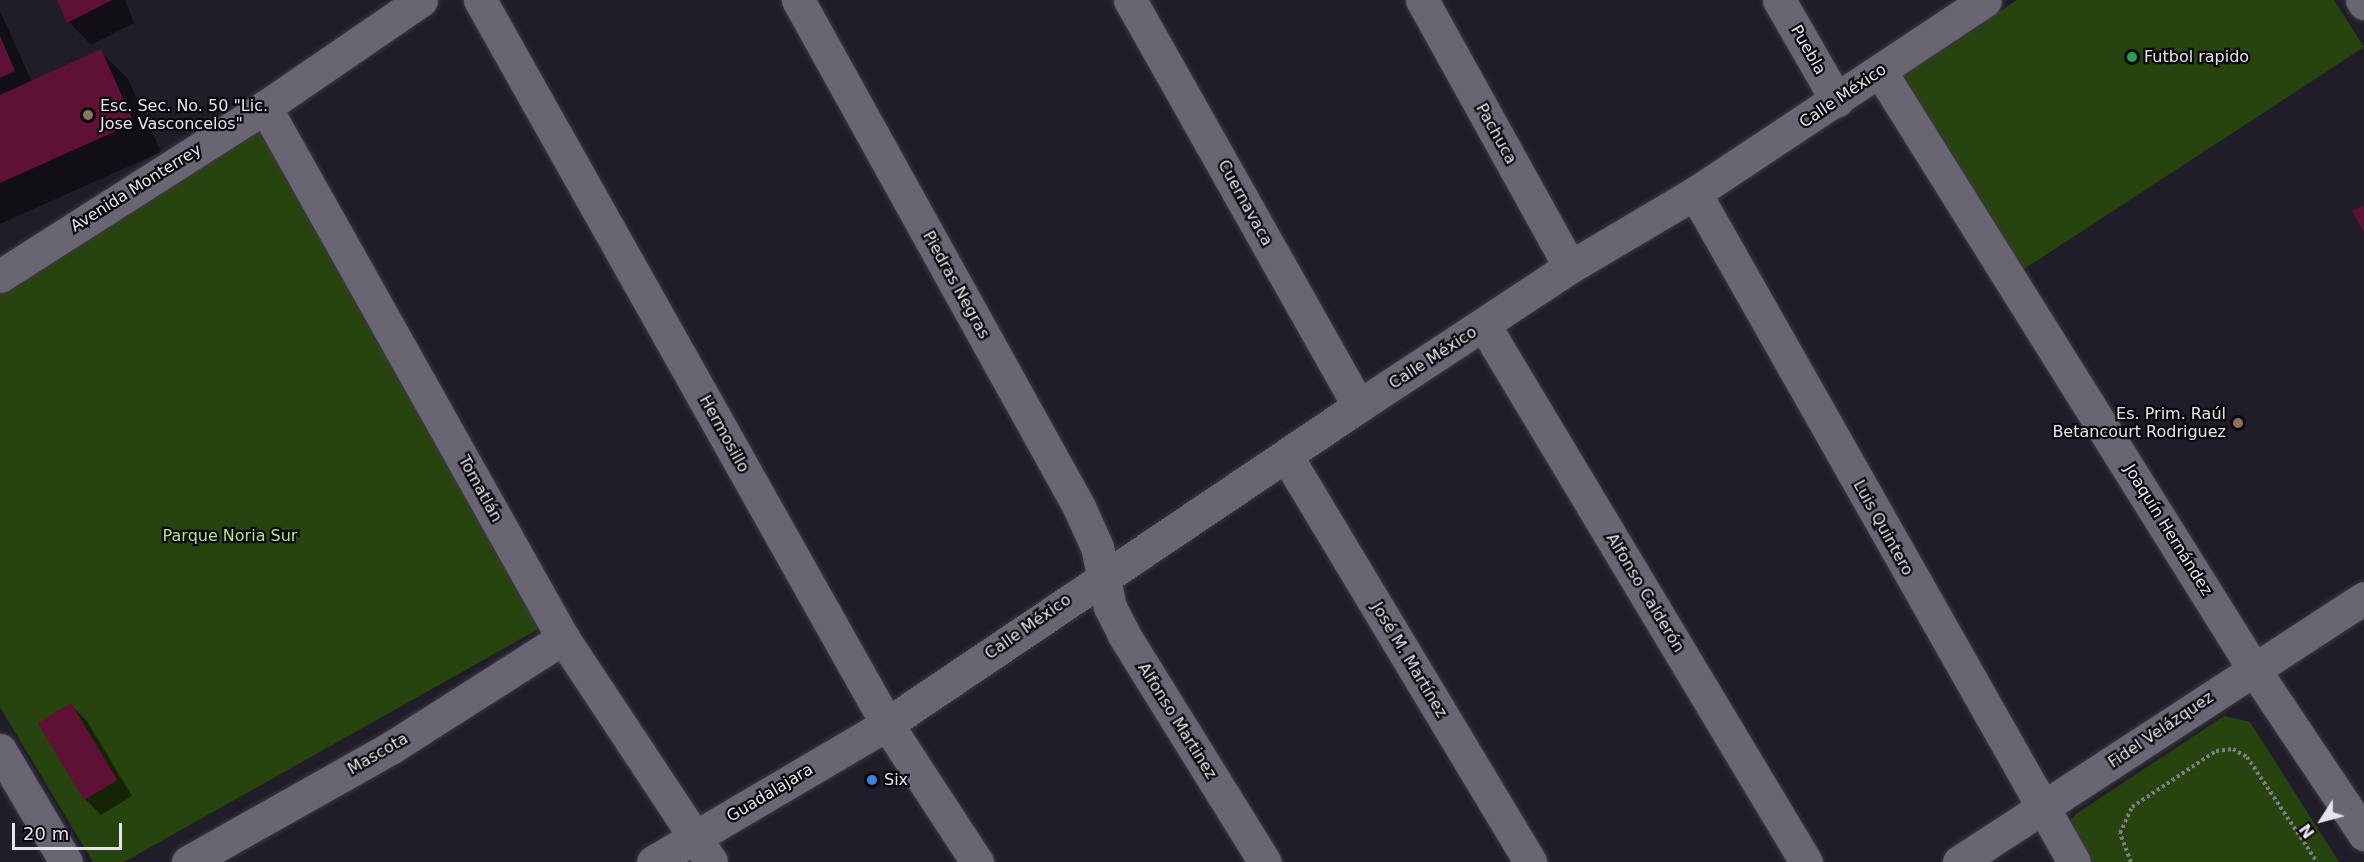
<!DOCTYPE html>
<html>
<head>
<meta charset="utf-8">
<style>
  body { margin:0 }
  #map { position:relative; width:2364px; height:862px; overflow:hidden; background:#201d28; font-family:"DejaVu Sans",sans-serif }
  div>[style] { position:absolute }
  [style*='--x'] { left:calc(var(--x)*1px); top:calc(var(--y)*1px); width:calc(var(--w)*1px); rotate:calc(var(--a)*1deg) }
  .green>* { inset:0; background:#28440e }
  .shadow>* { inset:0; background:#0007 }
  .building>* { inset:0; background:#5e1135; transform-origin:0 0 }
  .path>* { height:4px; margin-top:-2px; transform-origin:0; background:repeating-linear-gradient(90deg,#7e7c85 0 3px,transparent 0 6px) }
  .roads { filter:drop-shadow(0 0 2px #3b3840) drop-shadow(0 0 2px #3b3840) }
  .minor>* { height:33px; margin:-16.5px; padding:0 16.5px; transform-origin:16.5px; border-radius:16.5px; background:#696572 }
  .dots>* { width:16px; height:16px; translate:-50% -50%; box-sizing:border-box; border:3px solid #0a080d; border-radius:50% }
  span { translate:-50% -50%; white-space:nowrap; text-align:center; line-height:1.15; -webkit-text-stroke:4.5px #0a080d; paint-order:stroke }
  .street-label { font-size:16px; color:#e7e5ec }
  .poi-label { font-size:16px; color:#e7e5ec }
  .left { translate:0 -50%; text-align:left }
  .right { translate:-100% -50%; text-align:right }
  .park-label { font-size:16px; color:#aee984 }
  .north { position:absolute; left:2292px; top:790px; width:60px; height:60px; -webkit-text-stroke:4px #0a080d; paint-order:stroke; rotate:234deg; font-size:16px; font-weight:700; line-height:24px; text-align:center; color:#e7e5ec }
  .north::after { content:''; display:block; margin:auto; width:21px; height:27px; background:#e7e5ec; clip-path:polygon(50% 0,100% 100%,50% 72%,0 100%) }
  .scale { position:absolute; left:12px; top:823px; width:110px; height:27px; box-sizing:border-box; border:3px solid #e7e5ec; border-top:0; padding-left:8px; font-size:18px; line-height:21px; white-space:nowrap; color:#e7e5ec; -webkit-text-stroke:4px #0a080d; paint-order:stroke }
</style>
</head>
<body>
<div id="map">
  <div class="green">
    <i style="clip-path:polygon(2017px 0,2334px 0,2364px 47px,2021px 271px,1887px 84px)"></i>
    <i style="clip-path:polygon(268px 125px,542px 627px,124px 862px,93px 862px,0 707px,0 294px)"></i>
    <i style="clip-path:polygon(2224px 716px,2250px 722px,2339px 862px,2092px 862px,2072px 830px,2070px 821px,2076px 814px)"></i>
  </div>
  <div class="shadow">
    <i style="clip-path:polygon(59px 0,125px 0,134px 23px,91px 45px,69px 22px)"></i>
    <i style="clip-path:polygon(0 11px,32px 82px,100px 51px,128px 79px,161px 152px,0 224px)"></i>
    <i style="clip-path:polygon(71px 705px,87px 721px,132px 796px,101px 815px,85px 799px,40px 724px)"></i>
  </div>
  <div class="building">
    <i style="clip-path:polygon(57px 0,112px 0,67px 23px)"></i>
    <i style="clip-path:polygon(0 36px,15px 71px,0 78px)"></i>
    <i style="clip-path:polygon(101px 49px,134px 123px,0 183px,0 95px)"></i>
    <i style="clip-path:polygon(2364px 205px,2364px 233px,2352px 211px)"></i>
    <i style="left:71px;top:703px;width:90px;height:39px;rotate:59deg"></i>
  </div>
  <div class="path">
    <i style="--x:2131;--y:862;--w:31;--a:-111"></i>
    <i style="--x:2120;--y:833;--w:29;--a:-65"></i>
    <i style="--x:2132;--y:807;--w:101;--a:-33.7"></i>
    <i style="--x:2216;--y:751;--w:17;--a:-7"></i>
    <i style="--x:2233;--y:749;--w:16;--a:30"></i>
    <i style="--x:2247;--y:757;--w:126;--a:56.3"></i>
  </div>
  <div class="roads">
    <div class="minor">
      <i style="--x:480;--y:0;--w:831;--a:60.66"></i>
      <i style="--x:887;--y:724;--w:165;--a:56.9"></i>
      <i style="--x:798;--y:0;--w:580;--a:61"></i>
      <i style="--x:1079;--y:507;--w:44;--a:65.8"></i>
      <i style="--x:1097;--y:547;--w:61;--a:77.8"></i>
      <i style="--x:1110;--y:607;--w:31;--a:63"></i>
      <i style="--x:1124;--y:635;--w:267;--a:58.2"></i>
      <i style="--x:1130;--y:0;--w:466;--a:60.6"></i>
      <i style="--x:1422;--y:0;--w:305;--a:61"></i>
      <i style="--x:1779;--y:0;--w:116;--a:60.1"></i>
      <i style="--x:2362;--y:0;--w:4;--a:56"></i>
      <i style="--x:1880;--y:71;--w:704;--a:58"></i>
      <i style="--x:2253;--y:668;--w:200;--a:56.2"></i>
      <i style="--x:265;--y:107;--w:609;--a:60.7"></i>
      <i style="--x:563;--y:638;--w:268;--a:56.5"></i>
      <i style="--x:1695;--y:193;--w:769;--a:60.47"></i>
      <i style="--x:0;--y:276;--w:314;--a:-32.5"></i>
      <i style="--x:265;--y:107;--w:189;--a:-34.4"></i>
      <i style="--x:1484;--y:325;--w:626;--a:59.05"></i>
      <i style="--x:1287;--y:457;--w:472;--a:59"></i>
      <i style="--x:0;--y:750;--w:130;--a:59.5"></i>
      <i style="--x:188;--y:862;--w:234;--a:-29.4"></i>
      <i style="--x:392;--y:747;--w:203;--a:-32.5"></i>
      <i style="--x:653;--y:862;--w:272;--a:-30.5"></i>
      <i style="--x:887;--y:724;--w:569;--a:-33.97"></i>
      <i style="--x:1359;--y:406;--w:253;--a:-33.4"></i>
      <i style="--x:1570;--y:267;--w:145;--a:-30.6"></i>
      <i style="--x:1695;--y:193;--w:348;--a:-33.6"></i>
      <i style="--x:1959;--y:862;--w:483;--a:-33.1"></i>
    </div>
  </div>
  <div class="dots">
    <i style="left:2132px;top:57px;background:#2e9e5b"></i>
    <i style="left:88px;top:115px;background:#8d6e63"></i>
    <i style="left:2238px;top:423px;background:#8d6e63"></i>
    <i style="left:872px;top:780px;background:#3f7fe0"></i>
  </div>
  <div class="street-label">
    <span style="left:1808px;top:50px;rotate:60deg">Puebla</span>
    <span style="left:1843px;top:96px;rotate:-34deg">Calle México</span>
    <span style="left:1496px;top:134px;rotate:61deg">Pachuca</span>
    <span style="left:136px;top:188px;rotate:-32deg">Avenida Monterrey</span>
    <span style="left:1245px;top:203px;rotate:61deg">Cuernavaca</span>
    <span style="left:956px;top:285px;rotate:61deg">Piedras Negras</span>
    <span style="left:1433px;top:358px;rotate:-33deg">Calle México</span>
    <span style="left:724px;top:434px;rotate:61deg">Hermosillo</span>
    <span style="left:480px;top:489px;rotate:61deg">Tomatlán</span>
    <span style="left:1883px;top:528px;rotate:61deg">Luis Quintero</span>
    <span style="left:2168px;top:530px;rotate:58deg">Joaquín Hernández</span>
    <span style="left:1645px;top:593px;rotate:59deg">Alfonso Calderón</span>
    <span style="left:1028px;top:627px;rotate:-35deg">Calle México</span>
    <span style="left:1409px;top:660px;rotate:59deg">José M. Martínez</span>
    <span style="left:1177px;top:721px;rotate:58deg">Alfonso Martinez</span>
    <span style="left:2161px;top:730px;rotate:-34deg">Fidel Velázquez</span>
    <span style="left:378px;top:754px;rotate:-30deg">Mascota</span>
    <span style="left:770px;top:793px;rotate:-31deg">Guadalajara</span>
  </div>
  <div class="poi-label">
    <span class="left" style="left:2144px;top:57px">Futbol rapido</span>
    <span class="left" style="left:100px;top:115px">Esc. Sec. No. 50 "Lic.<br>Jose Vasconcelos"</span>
    <span class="right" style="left:2226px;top:423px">Es. Prim. Raúl<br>Betancourt Rodriguez</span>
    <span class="left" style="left:884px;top:780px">Six</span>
  </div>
  <div class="park-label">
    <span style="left:230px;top:536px">Parque Noria Sur</span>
  </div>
  <div class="north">N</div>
  <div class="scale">20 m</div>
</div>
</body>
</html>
